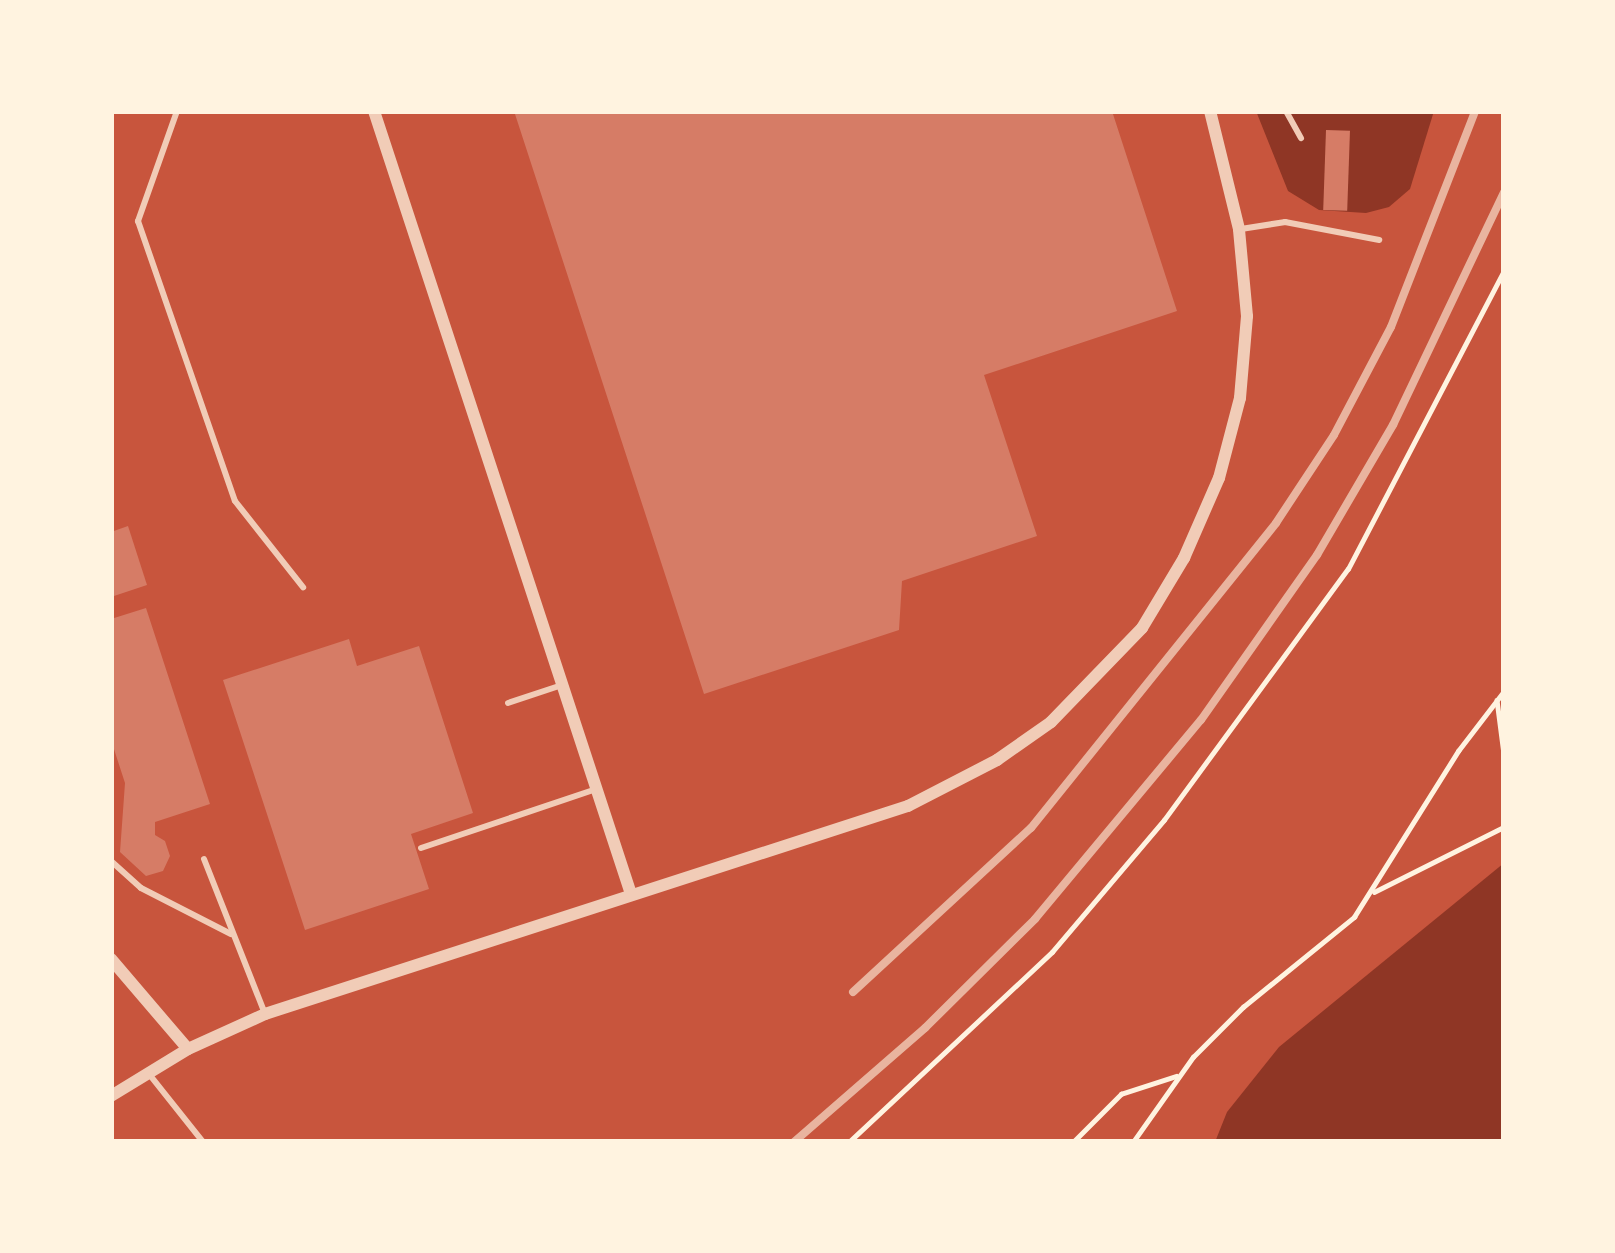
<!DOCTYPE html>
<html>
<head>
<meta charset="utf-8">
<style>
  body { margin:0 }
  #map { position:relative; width:1615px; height:1253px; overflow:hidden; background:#c8553d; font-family:Overpass,sans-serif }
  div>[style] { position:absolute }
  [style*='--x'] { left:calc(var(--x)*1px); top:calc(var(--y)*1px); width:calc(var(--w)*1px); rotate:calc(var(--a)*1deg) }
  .water>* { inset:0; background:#8f3625 }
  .building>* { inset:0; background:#d67c66; transform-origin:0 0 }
  .path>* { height:4.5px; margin:-2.25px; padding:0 2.25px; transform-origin:2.25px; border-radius:2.25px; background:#fff3e0 }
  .service>* { height:6px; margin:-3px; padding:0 3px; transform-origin:3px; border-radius:3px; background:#f1ccb7 }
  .minor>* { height:12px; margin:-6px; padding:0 6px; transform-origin:6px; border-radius:6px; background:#f1ccb7 }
  .rail>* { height:8px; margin:-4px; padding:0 4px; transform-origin:4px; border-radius:4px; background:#e9b49f }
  span { translate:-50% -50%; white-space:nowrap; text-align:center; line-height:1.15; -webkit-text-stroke:10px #fff3e0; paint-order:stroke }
  .frame { position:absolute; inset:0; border:114px solid #fff3e0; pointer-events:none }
</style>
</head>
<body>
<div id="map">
  <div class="water">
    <i style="clip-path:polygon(1256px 111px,1434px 111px,1410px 189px,1389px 207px,1366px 213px,1319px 210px,1288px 191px)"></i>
    <i style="clip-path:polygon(1504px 863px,1504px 1142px,1215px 1142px,1227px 1112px,1279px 1047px)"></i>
  </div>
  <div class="building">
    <i style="clip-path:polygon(514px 111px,1112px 111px,1177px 311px,984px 375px,1037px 536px,902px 581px,899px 630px,704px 694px)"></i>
    <i style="left:1326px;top:130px;width:24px;height:80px;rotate:2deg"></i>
    <i style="clip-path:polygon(128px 526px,147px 585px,111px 597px,111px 532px)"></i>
    <i style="clip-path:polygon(146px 608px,210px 804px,155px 822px,155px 835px,165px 841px,170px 856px,163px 871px,146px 876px,120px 852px,125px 783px,111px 740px,111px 619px)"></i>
    <i style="clip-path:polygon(349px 639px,357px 666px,419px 646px,473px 813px,411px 834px,429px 889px,305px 930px,223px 680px)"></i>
  </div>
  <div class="path">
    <i style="--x:1497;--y:700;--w:54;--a:82.6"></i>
    <i style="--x:1374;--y:892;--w:145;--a:-26.6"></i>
    <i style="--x:849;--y:1142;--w:278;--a:-43.1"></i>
    <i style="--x:1052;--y:952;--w:173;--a:-49.7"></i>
    <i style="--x:1164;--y:820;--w:311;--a:-53.8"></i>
    <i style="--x:1348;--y:569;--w:336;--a:-62.4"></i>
    <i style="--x:1073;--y:1142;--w:68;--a:-45"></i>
    <i style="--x:1121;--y:1094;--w:58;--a:-18.1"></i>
    <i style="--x:1133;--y:1142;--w:104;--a:-54.8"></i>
    <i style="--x:1193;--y:1057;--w:71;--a:-45"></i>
    <i style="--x:1243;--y:1007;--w:143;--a:-39"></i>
    <i style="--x:1354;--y:917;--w:196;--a:-57.9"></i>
    <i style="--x:1458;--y:751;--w:76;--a:-52.5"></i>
  </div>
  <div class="service">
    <i style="--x:177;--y:111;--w:117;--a:109.5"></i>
    <i style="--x:138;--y:221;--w:296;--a:70.9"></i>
    <i style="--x:235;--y:501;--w:110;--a:51.7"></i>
    <i style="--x:1286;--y:111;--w:31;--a:61"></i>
    <i style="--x:1241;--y:229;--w:45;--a:-9"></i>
    <i style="--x:1285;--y:222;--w:96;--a:10.8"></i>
    <i style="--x:508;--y:703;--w:57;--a:-18.4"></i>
    <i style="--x:421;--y:848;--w:185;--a:-18.6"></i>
    <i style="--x:204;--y:859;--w:163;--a:68.5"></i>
    <i style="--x:111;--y:861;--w:40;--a:42"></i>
    <i style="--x:141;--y:888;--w:101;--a:27.1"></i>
    <i style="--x:149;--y:1074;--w:87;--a:51.5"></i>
  </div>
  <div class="minor">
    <i style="--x:374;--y:111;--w:824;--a:71.83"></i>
    <i style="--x:111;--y:959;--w:118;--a:49.5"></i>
    <i style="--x:111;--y:1096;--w:90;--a:-31.4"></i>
    <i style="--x:188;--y:1049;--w:85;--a:-24.4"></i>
    <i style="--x:265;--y:1014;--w:676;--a:-17.93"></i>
    <i style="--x:908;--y:806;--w:100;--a:-27.3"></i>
    <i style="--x:997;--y:760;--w:66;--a:-35.1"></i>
    <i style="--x:1051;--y:722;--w:131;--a:-45.9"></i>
    <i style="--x:1142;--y:628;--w:82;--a:-59"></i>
    <i style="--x:1184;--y:558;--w:87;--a:-66.4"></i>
    <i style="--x:1219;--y:478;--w:83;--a:-75.3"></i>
    <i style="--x:1240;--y:398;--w:82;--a:-85.1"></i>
    <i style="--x:1247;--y:316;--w:87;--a:-95.3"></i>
    <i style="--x:1239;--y:229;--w:122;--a:-103.8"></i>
  </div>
  <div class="rail">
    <i style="--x:853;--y:992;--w:242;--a:-42.7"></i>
    <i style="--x:1031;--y:828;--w:391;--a:-51.2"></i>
    <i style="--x:1276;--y:523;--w:105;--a:-56.6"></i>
    <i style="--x:1334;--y:435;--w:122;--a:-62.2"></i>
    <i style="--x:1391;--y:327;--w:232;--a:-68.7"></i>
    <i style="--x:794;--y:1142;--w:174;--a:-41"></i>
    <i style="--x:925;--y:1028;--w:155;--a:-44.7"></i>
    <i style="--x:1035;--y:919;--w:259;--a:-50.2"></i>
    <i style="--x:1201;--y:720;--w:202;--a:-54.9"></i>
    <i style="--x:1317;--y:555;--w:151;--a:-59.7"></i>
    <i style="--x:1393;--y:425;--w:258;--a:-64.5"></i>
  </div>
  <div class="frame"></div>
</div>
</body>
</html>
